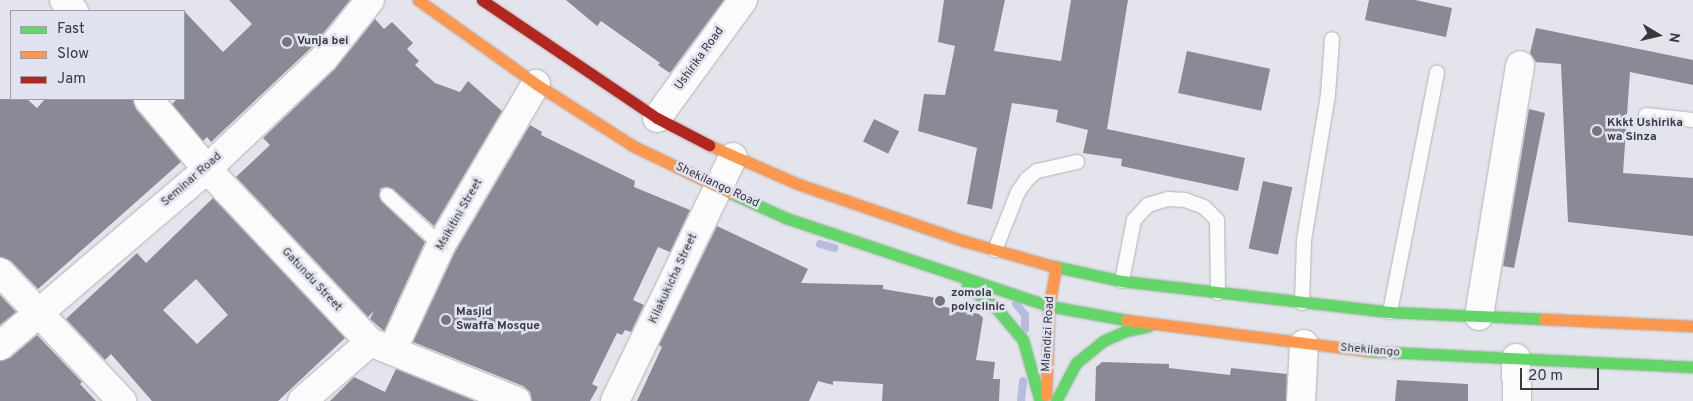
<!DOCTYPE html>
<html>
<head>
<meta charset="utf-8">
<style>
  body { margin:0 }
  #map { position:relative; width:1693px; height:401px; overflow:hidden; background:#e4e5ec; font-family:Overpass,sans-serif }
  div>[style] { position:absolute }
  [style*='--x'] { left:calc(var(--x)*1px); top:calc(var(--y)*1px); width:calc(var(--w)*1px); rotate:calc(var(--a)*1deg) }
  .stream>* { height:8px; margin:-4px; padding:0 4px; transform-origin:4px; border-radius:4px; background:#b6bcdf }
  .building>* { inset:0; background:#898a95; transform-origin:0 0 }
  .roads { filter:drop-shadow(0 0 1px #b2b4b9) drop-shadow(0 0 1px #b2b4b9) }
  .lane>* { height:14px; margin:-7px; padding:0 7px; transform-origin:7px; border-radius:7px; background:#fbfbfc }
  .street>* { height:28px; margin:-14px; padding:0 14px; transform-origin:14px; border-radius:14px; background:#fbfbfc }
  .fast>* { height:11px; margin:-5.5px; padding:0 5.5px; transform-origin:5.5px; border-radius:5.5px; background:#63d668 }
  .slow>* { height:11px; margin:-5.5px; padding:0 5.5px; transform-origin:5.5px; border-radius:5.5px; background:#ff974d }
  .jam>* { height:11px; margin:-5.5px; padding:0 5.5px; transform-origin:5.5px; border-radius:5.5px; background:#b3261e }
  .dots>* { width:14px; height:14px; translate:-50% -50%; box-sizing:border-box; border:2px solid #e0e3ef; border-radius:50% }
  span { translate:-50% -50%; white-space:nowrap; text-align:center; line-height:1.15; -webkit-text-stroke:5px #e0e3ef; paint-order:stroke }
  .poi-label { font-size:12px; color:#393a3e; font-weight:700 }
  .left { translate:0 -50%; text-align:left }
  .street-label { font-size:12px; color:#393a3e }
  .legend { position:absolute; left:10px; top:10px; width:175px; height:90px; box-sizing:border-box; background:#e0e3ef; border:1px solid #9d9fa8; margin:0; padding:6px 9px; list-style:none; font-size:15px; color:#393a3e }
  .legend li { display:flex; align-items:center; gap:10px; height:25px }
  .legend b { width:25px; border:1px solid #9d9fa8 }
  .north { position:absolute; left:1633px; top:10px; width:50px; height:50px; -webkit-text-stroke:4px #e0e3ef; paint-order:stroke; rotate:99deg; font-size:14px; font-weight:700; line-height:20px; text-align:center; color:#393a3e }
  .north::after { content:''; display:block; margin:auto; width:18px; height:22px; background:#393a3e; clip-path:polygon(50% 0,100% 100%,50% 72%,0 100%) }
  .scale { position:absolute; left:1520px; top:368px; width:79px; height:22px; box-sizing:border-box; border:2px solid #393a3e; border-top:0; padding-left:6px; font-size:15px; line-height:18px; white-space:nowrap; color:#393a3e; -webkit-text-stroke:4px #e0e3ef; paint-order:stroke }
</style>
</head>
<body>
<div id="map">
  <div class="stream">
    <i style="--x:820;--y:244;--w:15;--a:16"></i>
    <i style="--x:1016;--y:304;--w:14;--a:51"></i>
    <i style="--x:1025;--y:315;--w:14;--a:90"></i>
    <i style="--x:1021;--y:401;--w:20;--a:-84"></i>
  </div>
  <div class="building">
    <i style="clip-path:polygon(229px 0,350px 0,312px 47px,211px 142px,207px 137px,203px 141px,172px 104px,177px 99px,184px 99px,184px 11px,223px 52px,252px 24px)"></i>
    <i style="clip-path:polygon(566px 0,724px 0,670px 73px,658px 65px,660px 63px,601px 21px,597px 26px)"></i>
    <i style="clip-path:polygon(944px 0,1005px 0,994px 51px,1061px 61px,1071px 0,1128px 0,1107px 129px,1245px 158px,1238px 191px,1121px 166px,1122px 159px,1083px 153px,1088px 130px,1056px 122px,1058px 110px,1012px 103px,992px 209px,967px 204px,977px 148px,918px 131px,924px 94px,945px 95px,955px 46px,938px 42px)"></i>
    <i style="clip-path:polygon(1369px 0,1415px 0,1452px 8px,1446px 37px,1365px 20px)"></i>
    <i style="clip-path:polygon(375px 19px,384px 29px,392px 22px,413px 43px,407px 49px,419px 61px,415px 65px,435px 83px,460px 92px,468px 81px,502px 111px,434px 226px,393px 189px,385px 187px,380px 189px,381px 201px,425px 242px,384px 331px,370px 319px,374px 311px,368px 317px,236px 177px,270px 145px,263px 138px,335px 69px)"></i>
    <i style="clip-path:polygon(1536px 28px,1693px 60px,1693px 85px,1630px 72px,1623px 173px,1693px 178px,1693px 236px,1568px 222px,1561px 64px,1536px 62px,1530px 53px)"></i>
    <i style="left:1187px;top:51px;width:85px;height:43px;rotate:12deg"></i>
    <i style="clip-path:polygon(0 99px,27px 99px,37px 108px,45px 99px,133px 99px,136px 109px,181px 162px,38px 289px,11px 261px,0 257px)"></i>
    <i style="clip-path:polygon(1529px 109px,1545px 113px,1514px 268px,1503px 266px)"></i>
    <i style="left:874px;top:119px;width:28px;height:25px;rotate:26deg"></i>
    <i style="clip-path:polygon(530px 125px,542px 132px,541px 135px,635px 181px,634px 187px,690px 210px,670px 252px,658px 247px,633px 300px,644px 305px,631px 332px,625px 330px,622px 335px,617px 333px,592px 384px,598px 387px,590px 401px,532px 401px,530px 392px,523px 386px,413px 342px,455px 252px)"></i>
    <i style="left:1263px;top:181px;width:30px;height:69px;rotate:12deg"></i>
    <i style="clip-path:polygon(evenodd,213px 198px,345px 338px,278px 401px,152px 401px,111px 354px,105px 360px,66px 319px,137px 253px,146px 263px,213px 198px,196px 279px,228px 315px,197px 344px,163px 310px,196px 279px)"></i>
    <i style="clip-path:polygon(717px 226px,808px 269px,801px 283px,883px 285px,883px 289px,937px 298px,936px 305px,979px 314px,983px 318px,976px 360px,995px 362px,993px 379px,1000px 379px,999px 401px,882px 401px,883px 384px,833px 381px,833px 385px,818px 381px,809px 401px,637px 401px,662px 347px,659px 345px)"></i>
    <i style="clip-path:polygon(0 295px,16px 312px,0 325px)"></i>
    <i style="clip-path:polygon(37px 335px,82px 382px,80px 384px,96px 401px,0 401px,0 361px,10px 358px)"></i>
    <i style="clip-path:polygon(1102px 362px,1169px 364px,1169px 368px,1230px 375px,1231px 368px,1287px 374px,1286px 401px,1095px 401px,1096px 367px)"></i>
    <i style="clip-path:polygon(396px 369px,475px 401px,330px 401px,354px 377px,385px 392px)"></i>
    <i style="clip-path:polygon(1397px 380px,1468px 384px,1468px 401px,1395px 401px)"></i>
  </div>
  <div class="roads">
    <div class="lane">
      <i style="--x:1646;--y:115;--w:47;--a:6.1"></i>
      <i style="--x:387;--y:195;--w:74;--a:42.8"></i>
      <i style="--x:995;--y:250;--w:62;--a:-68.4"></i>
      <i style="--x:1018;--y:192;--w:16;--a:-55"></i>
      <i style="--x:1027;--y:179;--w:13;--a:-39"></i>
      <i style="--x:1037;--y:171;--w:41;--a:-12.7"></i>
      <i style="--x:1122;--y:281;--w:62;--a:-78.9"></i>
      <i style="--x:1134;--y:220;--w:21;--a:-47"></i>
      <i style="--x:1148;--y:205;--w:21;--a:-17"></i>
      <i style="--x:1168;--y:199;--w:17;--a:3"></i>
      <i style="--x:1185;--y:200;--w:20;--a:20"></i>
      <i style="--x:1204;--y:207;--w:18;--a:45"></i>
      <i style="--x:1217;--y:220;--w:73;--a:89.2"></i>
      <i style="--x:1302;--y:303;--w:63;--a:-88.2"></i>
      <i style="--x:1304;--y:240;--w:147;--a:-80.6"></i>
      <i style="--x:1328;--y:95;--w:56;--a:-85.9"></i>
      <i style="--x:1390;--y:312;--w:244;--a:-78.9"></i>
    </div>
    <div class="street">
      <i style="--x:64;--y:0;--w:15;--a:48"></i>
      <i style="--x:148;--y:99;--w:92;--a:49.9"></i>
      <i style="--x:207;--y:169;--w:238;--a:46.7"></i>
      <i style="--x:370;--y:342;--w:158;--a:21.9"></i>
      <i style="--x:657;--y:118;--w:146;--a:-53.9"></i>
      <i style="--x:0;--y:272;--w:178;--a:46.6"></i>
      <i style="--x:1479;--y:316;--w:254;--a:-80.7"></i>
      <i style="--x:0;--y:346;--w:272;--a:-40.5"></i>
      <i style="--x:207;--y:169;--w:161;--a:-43.5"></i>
      <i style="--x:324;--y:58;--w:74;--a:-51.6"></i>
      <i style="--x:392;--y:351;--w:117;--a:-65.2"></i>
      <i style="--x:441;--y:245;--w:187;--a:-59.5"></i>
      <i style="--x:1516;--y:358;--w:43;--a:88.7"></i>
      <i style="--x:302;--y:401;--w:90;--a:-40.9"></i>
      <i style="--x:615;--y:401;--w:271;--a:-64.2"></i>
      <i style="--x:1301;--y:401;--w:57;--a:-87"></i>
    </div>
    <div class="fast">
      <i style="--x:733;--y:194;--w:58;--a:24.4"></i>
      <i style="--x:786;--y:218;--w:277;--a:18.5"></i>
      <i style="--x:1049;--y:306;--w:78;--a:10.3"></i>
      <i style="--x:1048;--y:265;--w:76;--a:12.2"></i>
      <i style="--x:1122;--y:281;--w:270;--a:6.6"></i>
      <i style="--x:1390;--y:312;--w:154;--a:2.6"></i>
      <i style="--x:967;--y:286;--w:36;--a:37"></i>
      <i style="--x:996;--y:308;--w:42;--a:49.8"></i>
      <i style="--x:1023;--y:340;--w:63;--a:74.4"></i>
      <i style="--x:1367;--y:351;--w:326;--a:2.8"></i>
      <i style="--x:1056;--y:401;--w:43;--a:-62.2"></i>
      <i style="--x:1076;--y:363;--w:35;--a:-39"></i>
      <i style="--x:1103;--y:341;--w:24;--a:-24"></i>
      <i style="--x:1125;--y:331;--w:24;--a:-12"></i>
    </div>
    <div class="slow">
      <i style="--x:418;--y:0;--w:145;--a:35.4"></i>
      <i style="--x:536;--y:84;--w:115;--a:32.6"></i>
      <i style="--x:633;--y:146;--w:111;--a:25.6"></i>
      <i style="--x:709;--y:145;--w:97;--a:23.7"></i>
      <i style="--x:798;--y:184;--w:176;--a:19"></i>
      <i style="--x:964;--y:241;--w:87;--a:15.9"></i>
      <i style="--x:1544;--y:319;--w:149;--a:2.7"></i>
      <i style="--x:1126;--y:320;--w:243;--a:7.3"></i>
      <i style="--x:1046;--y:395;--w:89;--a:-88.1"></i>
      <i style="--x:1049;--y:306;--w:40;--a:-80"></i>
    </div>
    <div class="jam">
      <i style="--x:482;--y:0;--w:211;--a:34"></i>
      <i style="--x:657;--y:118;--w:59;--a:27.4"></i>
    </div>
  </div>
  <div class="dots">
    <i style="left:287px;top:42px;background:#75767b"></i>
    <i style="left:1597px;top:131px;background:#75767b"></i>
    <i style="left:940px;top:301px;background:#75767b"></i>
    <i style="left:446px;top:320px;background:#75767b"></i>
  </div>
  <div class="poi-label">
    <span class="left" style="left:297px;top:42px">Vunja bei</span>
    <span class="left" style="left:1607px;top:131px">Kkkt Ushirika<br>wa Sinza</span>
    <span class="left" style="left:951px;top:301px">zomola<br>polyclinic</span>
    <span class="left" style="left:456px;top:320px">Masjid<br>Swaffa Mosque</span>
  </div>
  <div class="street-label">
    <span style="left:700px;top:59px;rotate:-54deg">Ushirika Road</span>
    <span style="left:192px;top:180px;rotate:-41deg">Seminar Road</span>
    <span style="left:717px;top:186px;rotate:25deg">Shekilango Road</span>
    <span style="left:460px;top:215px;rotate:-60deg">Msikitini Street</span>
    <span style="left:674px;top:279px;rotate:-65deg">Kilakukicha Street</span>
    <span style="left:311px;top:280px;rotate:47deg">Gatundu Street</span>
    <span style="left:1049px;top:334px;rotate:-87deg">Mlandizi Road</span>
    <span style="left:1370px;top:351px;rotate:5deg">Shekilango</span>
  </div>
  <ul class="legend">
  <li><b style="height:6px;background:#63d668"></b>Fast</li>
  <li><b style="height:6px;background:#ff974d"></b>Slow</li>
  <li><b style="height:6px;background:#b3261e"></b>Jam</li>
  </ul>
  <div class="north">N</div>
  <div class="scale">20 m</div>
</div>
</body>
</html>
